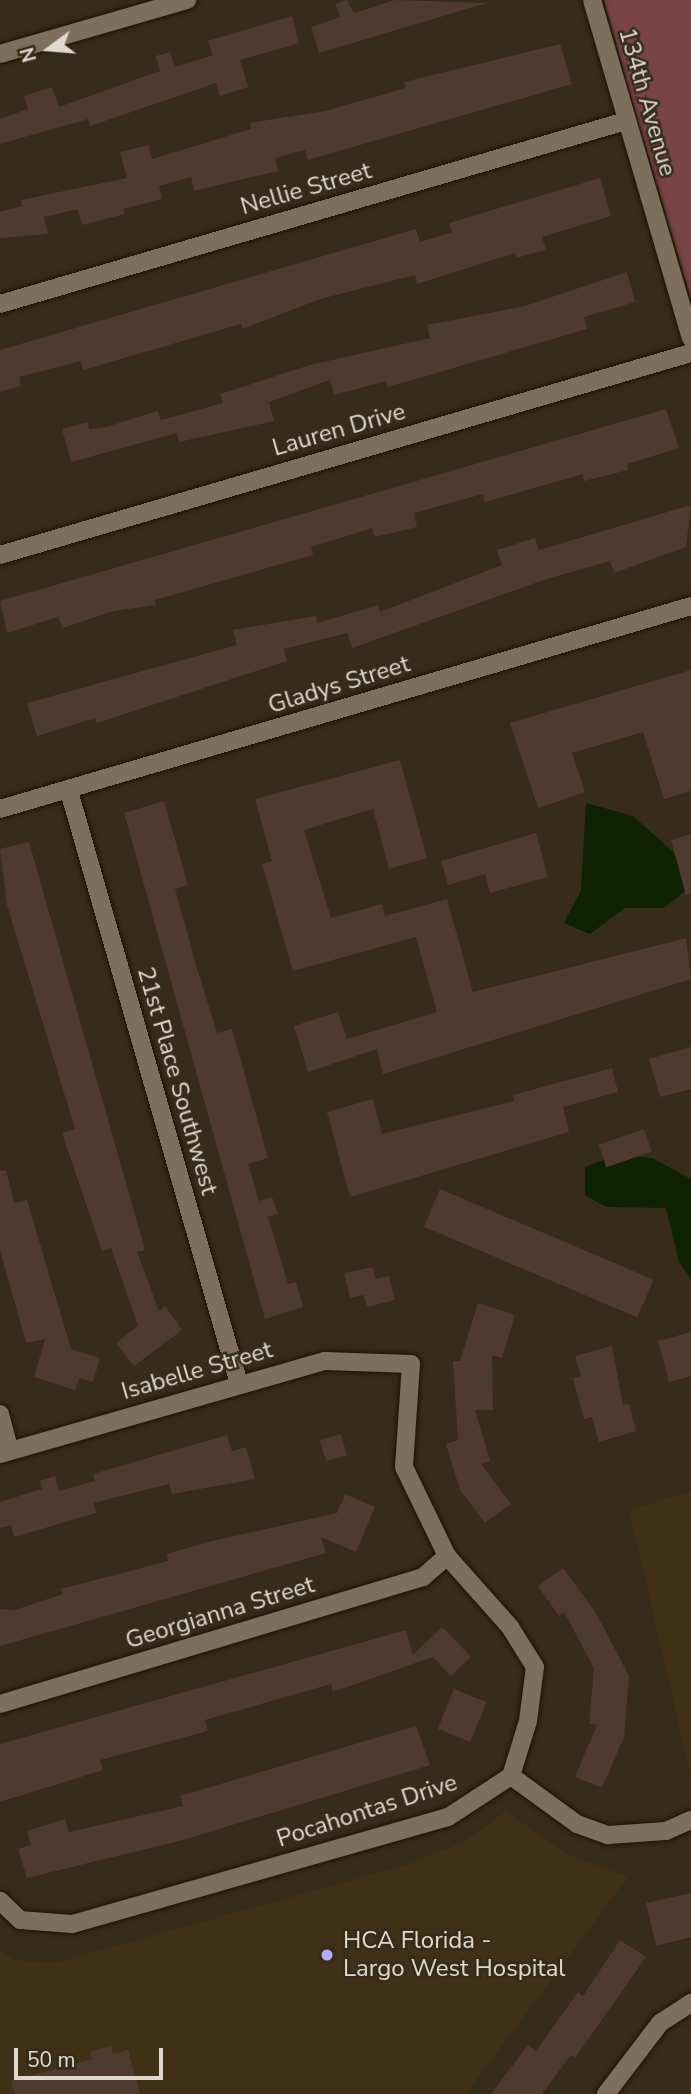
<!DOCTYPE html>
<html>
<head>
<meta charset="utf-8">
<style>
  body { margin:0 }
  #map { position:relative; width:691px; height:2094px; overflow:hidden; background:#372b19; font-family:"Nunito Sans",sans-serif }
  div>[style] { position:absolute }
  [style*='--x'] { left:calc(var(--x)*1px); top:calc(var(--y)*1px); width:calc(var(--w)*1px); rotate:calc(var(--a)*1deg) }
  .built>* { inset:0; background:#3f3017 }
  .green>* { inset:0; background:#794446 }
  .water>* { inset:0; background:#0f2303 }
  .building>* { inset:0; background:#4f3a30; transform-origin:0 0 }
  .roads { filter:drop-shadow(0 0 2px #1e1303) drop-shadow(0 0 2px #1e1303) }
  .minor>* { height:18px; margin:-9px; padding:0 9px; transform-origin:9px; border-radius:9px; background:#7d6f5b }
  .tertiary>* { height:18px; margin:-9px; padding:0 9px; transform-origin:9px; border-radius:9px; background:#7d6f5b }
  .dots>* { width:19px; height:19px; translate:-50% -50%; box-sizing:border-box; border:4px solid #372b19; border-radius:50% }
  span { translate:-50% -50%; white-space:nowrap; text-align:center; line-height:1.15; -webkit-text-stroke:5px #372b19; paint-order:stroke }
  .street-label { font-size:24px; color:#e1d9ce }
  .poi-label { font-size:24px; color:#e1d9ce }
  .left { translate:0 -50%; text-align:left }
  .north { position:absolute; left:14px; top:14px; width:70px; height:70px; -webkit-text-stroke:5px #372b19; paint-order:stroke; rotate:254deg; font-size:19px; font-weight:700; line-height:28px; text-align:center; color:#e1d9ce }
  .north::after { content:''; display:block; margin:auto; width:24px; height:32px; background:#e1d9ce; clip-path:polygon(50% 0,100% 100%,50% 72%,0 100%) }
  .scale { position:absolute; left:14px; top:2048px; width:149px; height:32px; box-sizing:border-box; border:4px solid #e1d9ce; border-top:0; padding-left:9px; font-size:21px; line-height:24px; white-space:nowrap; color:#e1d9ce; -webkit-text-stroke:5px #372b19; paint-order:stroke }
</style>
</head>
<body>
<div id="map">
  <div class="built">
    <i style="clip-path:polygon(691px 1491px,691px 1778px,629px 1510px)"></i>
    <i style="clip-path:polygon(506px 1811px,567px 1854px,628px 1877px,466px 2094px,0 2094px,0 1950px,15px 1960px,54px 1963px,409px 1864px,465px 1841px)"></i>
  </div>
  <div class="green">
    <i style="clip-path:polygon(604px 0,691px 0,691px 298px,637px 118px)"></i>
  </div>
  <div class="water">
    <i style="clip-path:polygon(586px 803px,633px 816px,691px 868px,691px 886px,664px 908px,625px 908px,590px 934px,564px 923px,581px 890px)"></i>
    <i style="clip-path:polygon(622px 1153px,654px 1159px,691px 1179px,691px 1279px,679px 1262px,666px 1208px,606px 1207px,585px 1195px,585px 1167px)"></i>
  </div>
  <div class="building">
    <i style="clip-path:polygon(347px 0,354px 13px,395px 0,487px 3px,319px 53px,311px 27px,340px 17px,335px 4px)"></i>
    <i style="clip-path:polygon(292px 16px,299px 43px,240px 60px,248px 87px,220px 96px,216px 83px,90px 126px,88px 119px,0 144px,0 119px,28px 109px,24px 96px,52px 87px,59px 107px,160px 71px,156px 56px,170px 52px,175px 67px,213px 55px,208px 41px)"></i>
    <i style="clip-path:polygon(560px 44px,572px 84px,308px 160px,305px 150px,275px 158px,278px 171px,247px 178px,194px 191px,191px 177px,159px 186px,162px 199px,123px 209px,125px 214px,82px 225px,78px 209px,44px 217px,48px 234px,0 238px,0 212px,22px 206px,21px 200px,127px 178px,120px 152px,149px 145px,152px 159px,251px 129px,250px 123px,325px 111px,406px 88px,404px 82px)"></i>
    <i style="clip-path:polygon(600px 178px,611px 216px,542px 237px,546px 250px,516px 258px,515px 253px,417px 284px,415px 275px,320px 299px,242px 329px,241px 324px,83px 370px,81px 361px,19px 377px,21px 386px,0 392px,0 350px,416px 229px,420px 242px,452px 232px,449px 223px)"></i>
    <i style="clip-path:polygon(627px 272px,635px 302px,584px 317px,587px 329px,388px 387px,386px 381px,334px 395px,330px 380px,269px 402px,274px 421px,179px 442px,177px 433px,71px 462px,62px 429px,88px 422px,89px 429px,106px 427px,158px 411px,161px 420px,223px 403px,220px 394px,310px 365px,430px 338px,427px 325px,525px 306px)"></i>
    <i style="clip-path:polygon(666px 409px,679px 448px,627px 464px,628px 470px,584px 481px,583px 474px,485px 502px,483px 494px,414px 513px,417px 527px,375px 537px,372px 528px,311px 547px,313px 555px,155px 600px,156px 605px,113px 611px,63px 628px,58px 617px,7px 633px,0 601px)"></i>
    <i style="clip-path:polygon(691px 505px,686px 547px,614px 573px,610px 561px,547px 579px,352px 648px,347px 633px,284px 649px,287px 661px,97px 723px,95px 718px,37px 736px,27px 703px,237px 645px,233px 630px,316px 616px,317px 623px,378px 605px,380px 612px,502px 565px,497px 550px,535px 538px,539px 550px)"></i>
    <i style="clip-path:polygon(691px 670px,691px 791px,664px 799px,643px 732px,572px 753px,585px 792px,538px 808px,510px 723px)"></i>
    <i style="clip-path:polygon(400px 760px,427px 858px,389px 869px,373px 809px,304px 830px,331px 918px,382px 904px,385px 916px,447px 899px,473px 992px,686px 938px,691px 979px,383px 1074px,377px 1049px,308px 1072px,294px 1026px,338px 1012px,347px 1039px,437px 1012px,416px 937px,293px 971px,262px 864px,272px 861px,255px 799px)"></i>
    <i style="clip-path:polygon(164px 801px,188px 885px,175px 889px,196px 965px,217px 1033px,232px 1029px,268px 1158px,248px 1164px,259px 1201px,272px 1197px,278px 1214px,268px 1217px,288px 1284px,296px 1282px,303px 1307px,265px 1319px,124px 813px)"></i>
    <i style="clip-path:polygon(536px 833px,548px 877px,490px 893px,485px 874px,448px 885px,441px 861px)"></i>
    <i style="clip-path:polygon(691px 834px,691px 894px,686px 895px,671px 840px)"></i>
    <i style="clip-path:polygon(29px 842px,145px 1250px,137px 1252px,159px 1311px,165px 1306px,182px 1330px,134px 1366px,116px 1343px,138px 1326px,111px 1248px,102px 1251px,62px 1133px,75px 1129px,7px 905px,0 849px)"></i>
    <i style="clip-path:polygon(691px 1047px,691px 1089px,660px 1097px,649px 1059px)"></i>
    <i style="clip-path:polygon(612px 1068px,618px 1092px,563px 1107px,569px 1132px,350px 1197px,327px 1112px,373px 1099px,382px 1134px,514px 1101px,513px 1095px)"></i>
    <i style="left:644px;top:1129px;width:24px;height:48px;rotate:71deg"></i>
    <i style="clip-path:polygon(6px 1170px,14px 1203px,27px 1200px,71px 1349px,100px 1358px,93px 1382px,79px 1378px,75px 1390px,34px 1377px,45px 1339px,26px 1343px,0 1250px,0 1171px)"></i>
    <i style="left:440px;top:1189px;width:232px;height:41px;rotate:23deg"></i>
    <i style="clip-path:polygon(373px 1267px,375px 1279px,389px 1276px,395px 1300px,367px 1307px,364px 1295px,350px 1298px,344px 1273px)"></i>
    <i style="clip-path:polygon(478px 1303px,515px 1315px,502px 1358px,492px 1355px,493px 1410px,475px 1410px,490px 1461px,481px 1464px,511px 1504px,485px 1523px,460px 1490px,446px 1444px,458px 1440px,453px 1361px,460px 1361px)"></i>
    <i style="clip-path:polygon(691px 1332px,691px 1376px,669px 1382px,658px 1341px)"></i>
    <i style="clip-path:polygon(612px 1346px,623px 1405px,629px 1404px,636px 1431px,599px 1442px,592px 1417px,584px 1419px,573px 1378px,581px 1376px,575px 1356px)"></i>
    <i style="left:341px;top:1434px;width:22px;height:22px;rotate:74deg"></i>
    <i style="clip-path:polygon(227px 1435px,232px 1451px,246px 1447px,255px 1479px,172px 1494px,169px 1484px,94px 1503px,96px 1513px,14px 1537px,11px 1525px,0 1528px,0 1502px,42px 1489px,40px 1481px,55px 1476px,59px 1491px,95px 1481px,93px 1474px)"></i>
    <i style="clip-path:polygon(345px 1494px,375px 1507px,356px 1552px,321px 1537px,326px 1553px,0 1646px,0 1609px,15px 1610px,63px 1594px,61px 1589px,168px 1561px,167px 1554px,208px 1542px,337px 1513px)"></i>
    <i style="clip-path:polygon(563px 1568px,596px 1613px,629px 1676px,624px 1737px,602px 1788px,575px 1777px,597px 1725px,589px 1724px,594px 1668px,564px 1612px,559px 1616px,538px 1586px)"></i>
    <i style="clip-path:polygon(442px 1627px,471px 1657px,451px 1676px,433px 1657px,333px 1692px,331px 1684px,205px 1720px,208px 1731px,100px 1760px,103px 1770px,0 1802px,0 1744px,406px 1630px,413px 1655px)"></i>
    <i style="left:454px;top:1689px;width:35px;height:43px;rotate:22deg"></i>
    <i style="clip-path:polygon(416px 1726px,430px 1765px,183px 1840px,27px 1878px,18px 1849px,31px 1845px,27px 1831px,65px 1819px,69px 1832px,183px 1806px,180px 1796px)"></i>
    <i style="clip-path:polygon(691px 1893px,691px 1937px,656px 1946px,646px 1903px)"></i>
    <i style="clip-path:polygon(620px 1940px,646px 1957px,575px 2058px,571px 2055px,542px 2094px,491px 2094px,528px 2045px,536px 2051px,578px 1992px,583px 1996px)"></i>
    <i style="clip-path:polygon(111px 2046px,113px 2054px,128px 2050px,140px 2094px,15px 2094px,11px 2081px,92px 2059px,90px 2052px)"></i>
  </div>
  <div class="roads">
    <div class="minor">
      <i style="--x:0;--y:54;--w:195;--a:-16.1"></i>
      <i style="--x:0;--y:304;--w:652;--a:-16.3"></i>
      <i style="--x:0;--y:555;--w:720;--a:-16.3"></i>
      <i style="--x:69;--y:791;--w:617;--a:74"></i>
      <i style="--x:0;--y:1414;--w:38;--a:75"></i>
      <i style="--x:0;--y:1454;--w:338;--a:-16"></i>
      <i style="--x:325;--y:1361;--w:86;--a:2"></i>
      <i style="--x:411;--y:1364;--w:103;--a:93.9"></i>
      <i style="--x:404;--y:1467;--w:99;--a:64.2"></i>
      <i style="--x:447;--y:1556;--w:95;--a:48.4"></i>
      <i style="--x:510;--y:1627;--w:47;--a:58"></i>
      <i style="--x:535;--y:1667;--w:54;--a:97.4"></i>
      <i style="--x:528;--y:1721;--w:58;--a:107.2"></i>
      <i style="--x:511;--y:1776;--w:75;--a:146.9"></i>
      <i style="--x:448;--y:1817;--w:391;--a:164.1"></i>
      <i style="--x:72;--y:1924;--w:52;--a:-175.6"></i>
      <i style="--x:20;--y:1920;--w:28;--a:-136"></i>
      <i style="--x:0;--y:1704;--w:442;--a:-16.7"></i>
      <i style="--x:423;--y:1577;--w:32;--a:-41"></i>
      <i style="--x:511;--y:1776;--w:82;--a:36"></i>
      <i style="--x:577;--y:1824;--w:33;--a:20"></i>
      <i style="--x:608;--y:1835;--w:58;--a:-3.9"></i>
      <i style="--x:666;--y:1831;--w:27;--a:-24"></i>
      <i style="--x:606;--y:2094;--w:89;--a:-52.7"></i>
      <i style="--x:660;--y:2023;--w:37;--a:-33"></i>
    </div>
    <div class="tertiary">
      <i style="--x:592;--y:0;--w:352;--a:73.7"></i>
      <i style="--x:0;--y:809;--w:720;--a:-16.37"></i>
    </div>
  </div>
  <div class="dots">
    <i style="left:327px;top:1955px;background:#b7abf7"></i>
  </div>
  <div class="street-label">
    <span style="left:647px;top:102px;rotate:74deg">134th Avenue</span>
    <span style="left:306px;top:189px;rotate:-16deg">Nellie Street</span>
    <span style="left:339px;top:430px;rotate:-16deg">Lauren Drive</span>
    <span style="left:339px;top:685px;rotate:-17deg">Gladys Street</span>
    <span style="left:177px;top:1081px;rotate:74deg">21st Place Southwest</span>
    <span style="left:197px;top:1371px;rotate:-16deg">Isabelle Street</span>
    <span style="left:220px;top:1613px;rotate:-17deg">Georgianna Street</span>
    <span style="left:367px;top:1811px;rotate:-18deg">Pocahontas Drive</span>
  </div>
  <div class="poi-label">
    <span class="left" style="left:343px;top:1955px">HCA Florida -<br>Largo West Hospital</span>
  </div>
  <div class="north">N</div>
  <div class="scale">50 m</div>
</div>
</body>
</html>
